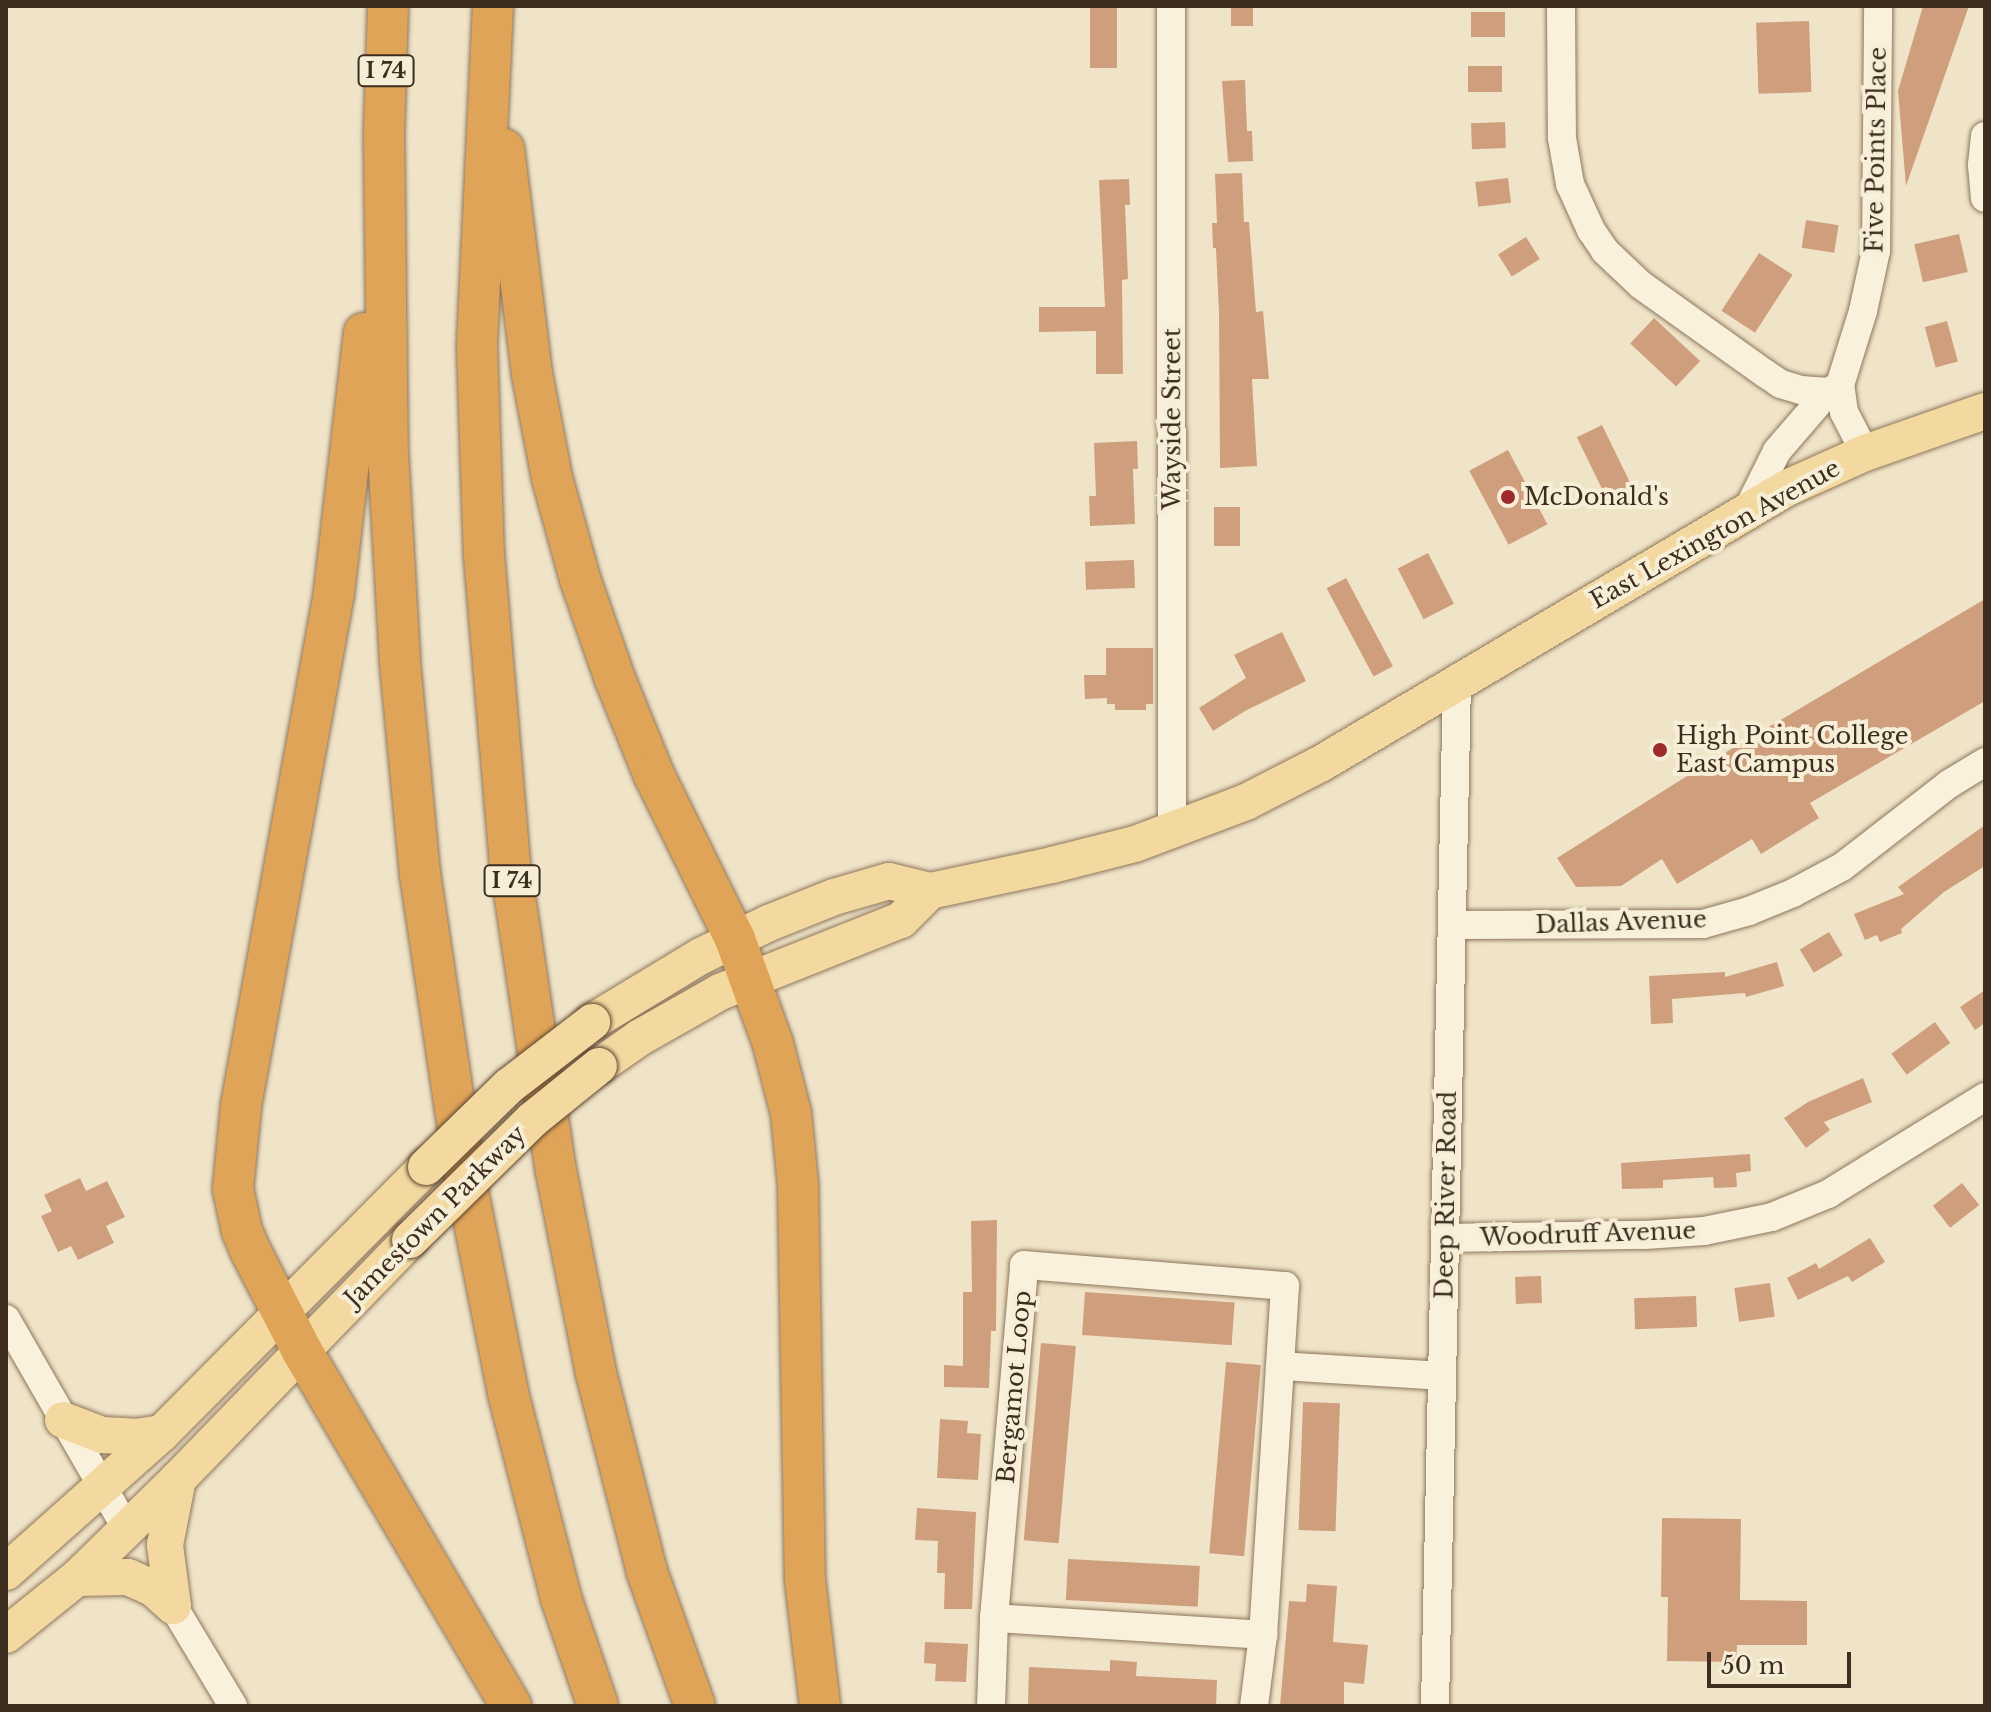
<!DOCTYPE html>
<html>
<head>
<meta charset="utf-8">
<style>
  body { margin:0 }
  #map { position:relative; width:1991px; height:1712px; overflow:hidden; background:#f0e4c8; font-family:"Libre Baskerville",serif }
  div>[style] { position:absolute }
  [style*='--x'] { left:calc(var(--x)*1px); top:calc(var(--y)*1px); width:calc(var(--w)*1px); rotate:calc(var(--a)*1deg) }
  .building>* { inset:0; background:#cf9f7d; transform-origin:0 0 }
  .roads { filter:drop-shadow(0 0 2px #8d765c) drop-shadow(0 0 2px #8d765c) }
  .minor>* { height:28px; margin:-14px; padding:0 14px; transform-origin:14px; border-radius:14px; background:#faf1dc }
  .major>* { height:36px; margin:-18px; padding:0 18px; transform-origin:18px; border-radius:18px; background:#f3d9a0 }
  .highway>* { height:40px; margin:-20px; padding:0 20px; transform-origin:20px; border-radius:20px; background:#e0a458 }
  .bridges { filter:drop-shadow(0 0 2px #5b4430) drop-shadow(0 0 2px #5b4430) }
  .major-bridge>* { height:36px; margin:-18px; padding:0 18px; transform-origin:18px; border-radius:18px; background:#f3d9a0 }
  .dots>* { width:22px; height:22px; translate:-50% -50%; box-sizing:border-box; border:4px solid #f7eed8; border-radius:50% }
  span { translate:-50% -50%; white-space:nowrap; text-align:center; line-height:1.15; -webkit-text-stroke:8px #f7eed8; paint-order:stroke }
  .shield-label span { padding:2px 6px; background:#f7eed8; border:2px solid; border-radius:6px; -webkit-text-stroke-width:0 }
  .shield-label { font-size:22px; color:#3d2e20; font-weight:700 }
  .street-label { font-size:24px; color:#3d2e20 }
  .poi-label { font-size:24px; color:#3d2e20 }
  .left { translate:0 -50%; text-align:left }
  .frame { position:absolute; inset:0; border:8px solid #3d2e20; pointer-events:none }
  .scale { position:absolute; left:1707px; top:1652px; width:144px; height:36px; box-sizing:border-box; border:4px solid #3d2e20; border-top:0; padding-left:10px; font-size:24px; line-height:28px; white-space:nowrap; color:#3d2e20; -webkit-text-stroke:6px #f7eed8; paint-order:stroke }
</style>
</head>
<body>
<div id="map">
  <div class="building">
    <i style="left:1090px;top:6px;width:27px;height:62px"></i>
    <i style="left:1231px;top:6px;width:22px;height:20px"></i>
    <i style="clip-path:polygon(1923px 6px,1969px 6px,1906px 186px,1898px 91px)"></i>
    <i style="left:1471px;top:12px;width:34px;height:25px"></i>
    <i style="left:1809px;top:21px;width:71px;height:53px;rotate:88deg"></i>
    <i style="left:1502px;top:66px;width:26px;height:34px;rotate:90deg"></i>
    <i style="clip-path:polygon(1245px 80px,1247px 131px,1252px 131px,1253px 161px,1228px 162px,1222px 81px)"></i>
    <i style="left:1505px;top:122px;width:26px;height:34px;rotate:88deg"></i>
    <i style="clip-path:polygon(1242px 173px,1244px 222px,1249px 222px,1256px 312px,1263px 311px,1269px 379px,1252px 379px,1257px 466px,1220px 468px,1219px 313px,1216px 248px,1213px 248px,1212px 223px,1217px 223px,1215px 174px)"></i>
    <i style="left:1508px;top:178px;width:25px;height:33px;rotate:83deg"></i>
    <i style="clip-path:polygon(1129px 179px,1130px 205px,1125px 205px,1128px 279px,1122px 280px,1123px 374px,1096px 374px,1096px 331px,1039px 332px,1039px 307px,1105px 307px,1099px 180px)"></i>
    <i style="left:1806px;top:220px;width:33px;height:28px;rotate:9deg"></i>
    <i style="left:1959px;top:234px;width:39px;height:46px;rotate:77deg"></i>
    <i style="left:1526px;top:237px;width:26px;height:33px;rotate:58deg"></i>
    <i style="left:1759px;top:253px;width:40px;height:69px;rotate:33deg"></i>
    <i style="left:1654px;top:318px;width:63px;height:35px;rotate:43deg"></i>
    <i style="left:1947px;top:321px;width:42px;height:23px;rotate:75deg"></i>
    <i style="left:1602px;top:425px;width:76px;height:28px;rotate:64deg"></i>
    <i style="clip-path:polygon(1137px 441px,1138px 469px,1133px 469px,1135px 524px,1090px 526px,1089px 496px,1096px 496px,1094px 443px)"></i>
    <i style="left:1508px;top:450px;width:84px;height:44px;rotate:62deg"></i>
    <i style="left:1214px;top:507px;width:26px;height:39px"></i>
    <i style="left:1428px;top:553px;width:57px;height:34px;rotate:63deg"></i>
    <i style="left:1134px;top:560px;width:28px;height:49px;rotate:88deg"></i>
    <i style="left:1346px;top:578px;width:100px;height:22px;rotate:62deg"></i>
    <i style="clip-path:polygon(1985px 599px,1985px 701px,1810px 803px,1819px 818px,1761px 854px,1752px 839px,1677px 884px,1662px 859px,1621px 886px,1576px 887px,1557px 858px,1706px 764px)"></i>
    <i style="clip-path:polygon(1282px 632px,1306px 681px,1245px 711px,1213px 731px,1199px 708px,1246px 678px,1234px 655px)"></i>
    <i style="clip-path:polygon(1106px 648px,1153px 648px,1153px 704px,1146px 704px,1146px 710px,1115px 710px,1115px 704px,1107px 704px,1107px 698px,1085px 699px,1084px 675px,1106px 675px)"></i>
    <i style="clip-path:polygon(1985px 825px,1985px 866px,1944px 892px,1901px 929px,1902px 933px,1880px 942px,1877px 935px,1865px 940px,1854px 914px,1904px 894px,1898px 887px)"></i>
    <i style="left:1829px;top:932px;width:27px;height:34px;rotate:59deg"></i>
    <i style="clip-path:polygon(1777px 962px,1784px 986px,1746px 997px,1745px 993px,1672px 999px,1673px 1023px,1651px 1024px,1649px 976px,1725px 972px,1725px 977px)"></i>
    <i style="clip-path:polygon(1985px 990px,1985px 1023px,1975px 1030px,1960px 1007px)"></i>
    <i style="left:1935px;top:1022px;width:26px;height:54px;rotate:54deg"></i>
    <i style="clip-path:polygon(1863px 1078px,1872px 1102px,1824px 1122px,1830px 1130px,1806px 1148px,1784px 1118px,1808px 1102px)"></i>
    <i style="clip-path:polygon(1750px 1154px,1751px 1171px,1736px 1173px,1737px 1187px,1714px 1188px,1713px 1177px,1663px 1180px,1663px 1188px,1622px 1189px,1621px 1163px)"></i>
    <i style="clip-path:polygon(80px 1178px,86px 1191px,107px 1181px,125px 1217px,106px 1226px,114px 1243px,78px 1260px,71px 1246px,58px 1252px,41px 1216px,52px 1211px,44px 1195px)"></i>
    <i style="left:1962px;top:1183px;width:28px;height:37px;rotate:52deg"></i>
    <i style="clip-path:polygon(997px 1220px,996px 1331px,991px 1331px,989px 1388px,944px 1387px,944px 1365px,963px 1366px,963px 1292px,972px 1292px,971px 1221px)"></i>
    <i style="clip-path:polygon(1870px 1238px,1885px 1262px,1852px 1282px,1848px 1276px,1798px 1300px,1787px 1278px,1816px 1263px,1819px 1269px)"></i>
    <i style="left:1541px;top:1276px;width:27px;height:26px;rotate:88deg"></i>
    <i style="left:1770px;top:1283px;width:34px;height:36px;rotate:82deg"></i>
    <i style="left:1085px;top:1292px;width:150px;height:43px;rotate:4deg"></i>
    <i style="left:1696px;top:1296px;width:31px;height:62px;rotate:88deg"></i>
    <i style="left:1041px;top:1343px;width:35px;height:198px;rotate:5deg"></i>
    <i style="left:1226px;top:1362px;width:35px;height:192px;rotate:5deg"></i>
    <i style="left:1303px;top:1402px;width:37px;height:128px;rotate:2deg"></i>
    <i style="clip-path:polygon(940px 1419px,968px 1421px,967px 1433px,981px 1434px,978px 1480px,937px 1478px)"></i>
    <i style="clip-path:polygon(917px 1508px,976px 1512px,972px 1609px,944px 1609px,945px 1573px,937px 1573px,938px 1541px,915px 1540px)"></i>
    <i style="clip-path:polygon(1662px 1518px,1741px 1519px,1740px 1600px,1807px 1601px,1807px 1645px,1737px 1645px,1736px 1662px,1667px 1661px,1668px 1597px,1661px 1597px)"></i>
    <i style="left:1068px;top:1559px;width:132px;height:41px;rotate:3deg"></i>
    <i style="clip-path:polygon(1307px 1584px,1337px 1586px,1333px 1642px,1368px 1645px,1364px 1684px,1344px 1682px,1344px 1706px,1280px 1706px,1289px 1601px,1306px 1602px)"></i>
    <i style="clip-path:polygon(925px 1642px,968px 1644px,966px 1682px,935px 1681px,936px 1664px,924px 1663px)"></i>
    <i style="clip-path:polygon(1110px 1660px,1137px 1662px,1136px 1676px,1217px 1680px,1216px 1706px,1028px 1704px,1029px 1667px,1110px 1671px)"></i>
  </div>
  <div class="roads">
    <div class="minor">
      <i style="--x:1171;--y:6;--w:826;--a:89.93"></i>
      <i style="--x:1561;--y:6;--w:132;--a:89.6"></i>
      <i style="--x:1562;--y:138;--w:47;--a:80.1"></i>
      <i style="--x:1570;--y:184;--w:51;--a:65.5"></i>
      <i style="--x:1591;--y:230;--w:25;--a:56"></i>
      <i style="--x:1605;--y:251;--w:50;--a:43.4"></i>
      <i style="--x:1641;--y:285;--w:153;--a:35.5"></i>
      <i style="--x:1766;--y:374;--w:18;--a:34"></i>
      <i style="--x:1781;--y:384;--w:21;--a:17"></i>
      <i style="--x:1801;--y:390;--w:27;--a:4"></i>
      <i style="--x:1985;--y:136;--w:29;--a:96"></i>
      <i style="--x:1982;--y:165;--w:33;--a:85"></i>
      <i style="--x:1865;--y:453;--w:46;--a:-117.1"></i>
      <i style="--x:1844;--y:412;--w:27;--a:-98"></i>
      <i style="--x:1840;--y:385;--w:77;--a:-72.7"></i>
      <i style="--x:1863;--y:311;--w:61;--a:-77.8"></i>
      <i style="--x:1876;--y:251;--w:245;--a:-89.5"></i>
      <i style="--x:1747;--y:511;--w:67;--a:-63.4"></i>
      <i style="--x:1777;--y:451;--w:78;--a:-49.2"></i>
      <i style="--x:1828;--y:392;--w:13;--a:-29"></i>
      <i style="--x:1452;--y:925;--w:251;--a:-0.2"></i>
      <i style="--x:1703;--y:924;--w:48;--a:-15.8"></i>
      <i style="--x:1749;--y:911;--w:48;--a:-22.2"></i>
      <i style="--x:1793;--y:893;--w:55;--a:-28"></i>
      <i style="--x:1842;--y:867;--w:135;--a:-37.8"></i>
      <i style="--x:1949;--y:784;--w:42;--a:-31.4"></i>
      <i style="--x:1445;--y:1238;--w:200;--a:-0.9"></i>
      <i style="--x:1645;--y:1235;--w:59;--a:-3.9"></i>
      <i style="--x:1704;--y:1231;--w:69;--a:-11.6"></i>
      <i style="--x:1772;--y:1217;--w:61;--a:-22.3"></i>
      <i style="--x:1828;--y:1194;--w:185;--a:-31.7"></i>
      <i style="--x:6;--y:1319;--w:241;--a:60.1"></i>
      <i style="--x:1280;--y:1366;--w:162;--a:3.5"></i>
      <i style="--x:173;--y:1606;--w:117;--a:59"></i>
      <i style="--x:994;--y:1618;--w:270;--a:3.6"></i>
      <i style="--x:991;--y:1706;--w:88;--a:-88"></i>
      <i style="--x:994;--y:1618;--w:354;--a:-85.1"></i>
      <i style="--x:1024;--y:1265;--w:262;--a:4.6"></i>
      <i style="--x:1285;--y:1286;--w:350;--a:93.6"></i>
      <i style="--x:1263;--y:1635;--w:72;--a:97.2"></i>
      <i style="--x:1435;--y:1706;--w:1023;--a:-88.77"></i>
    </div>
    <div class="major">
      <i style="--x:592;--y:1022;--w:127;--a:-31.2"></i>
      <i style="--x:701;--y:956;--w:76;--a:-25.9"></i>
      <i style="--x:769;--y:923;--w:70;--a:-21.8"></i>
      <i style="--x:834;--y:897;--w:57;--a:-16.2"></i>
      <i style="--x:889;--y:881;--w:42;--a:13.7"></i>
      <i style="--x:930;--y:891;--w:125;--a:-12"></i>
      <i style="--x:1052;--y:865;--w:86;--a:-14.2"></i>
      <i style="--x:1135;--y:844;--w:119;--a:-20.7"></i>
      <i style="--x:1246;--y:802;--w:85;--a:-27.2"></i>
      <i style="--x:1322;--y:763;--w:540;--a:-30.6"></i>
      <i style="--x:1787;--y:488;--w:85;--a:-24.2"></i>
      <i style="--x:1865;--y:453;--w:127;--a:-19.3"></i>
      <i style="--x:599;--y:1066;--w:49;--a:-35"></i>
      <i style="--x:639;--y:1038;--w:93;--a:-29.6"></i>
      <i style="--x:720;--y:992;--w:195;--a:-21.7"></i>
      <i style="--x:901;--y:920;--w:41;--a:-45"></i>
      <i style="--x:63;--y:1420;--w:42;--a:21"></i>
      <i style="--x:102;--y:1435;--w:34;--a:3"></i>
      <i style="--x:136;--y:1437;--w:26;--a:-9"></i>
      <i style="--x:6;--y:1572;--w:209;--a:-41.7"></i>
      <i style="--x:162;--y:1433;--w:375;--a:-45.2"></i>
      <i style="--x:77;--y:1578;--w:51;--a:-1.1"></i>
      <i style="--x:128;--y:1577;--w:27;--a:24"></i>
      <i style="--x:153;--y:1588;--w:27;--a:42"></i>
      <i style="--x:173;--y:1606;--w:62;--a:-97.5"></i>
      <i style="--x:165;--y:1545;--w:67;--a:-78.9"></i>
      <i style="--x:6;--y:1635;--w:91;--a:-38.8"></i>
      <i style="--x:77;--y:1578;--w:141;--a:-44.4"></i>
      <i style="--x:178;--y:1479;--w:333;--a:-45.9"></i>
    </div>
    <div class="highway">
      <i style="--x:388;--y:6;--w:130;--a:91.8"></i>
      <i style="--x:384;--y:136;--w:317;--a:89.3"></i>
      <i style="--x:388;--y:453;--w:210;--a:86.7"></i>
      <i style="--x:400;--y:663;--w:212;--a:84.6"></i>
      <i style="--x:420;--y:874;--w:317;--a:81.5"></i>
      <i style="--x:467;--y:1187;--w:210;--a:78.7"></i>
      <i style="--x:508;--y:1393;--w:212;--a:75.5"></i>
      <i style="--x:561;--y:1598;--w:114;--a:71.1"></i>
      <i style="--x:493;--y:6;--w:341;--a:92.7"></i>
      <i style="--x:477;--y:347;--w:208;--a:88.1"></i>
      <i style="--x:484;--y:555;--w:310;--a:85.2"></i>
      <i style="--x:510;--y:864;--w:310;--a:81.5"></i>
      <i style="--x:556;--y:1171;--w:206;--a:78.8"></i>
      <i style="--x:596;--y:1373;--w:205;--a:75.6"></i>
      <i style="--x:647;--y:1572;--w:142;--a:70.3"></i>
      <i style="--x:504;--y:149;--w:227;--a:82.9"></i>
      <i style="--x:532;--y:374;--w:106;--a:79.1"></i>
      <i style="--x:552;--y:478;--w:105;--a:74.5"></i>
      <i style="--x:580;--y:579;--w:106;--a:70.7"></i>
      <i style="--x:615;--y:679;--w:104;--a:67.9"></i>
      <i style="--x:654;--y:775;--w:183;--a:63.7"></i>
      <i style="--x:735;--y:939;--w:112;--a:70.1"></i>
      <i style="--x:773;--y:1044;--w:71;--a:75.4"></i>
      <i style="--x:791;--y:1113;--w:72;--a:84.4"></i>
      <i style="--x:798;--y:1185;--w:395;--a:89"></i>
      <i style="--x:805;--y:1580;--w:127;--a:83.2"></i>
      <i style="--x:364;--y:333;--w:262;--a:96.6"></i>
      <i style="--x:334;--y:593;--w:521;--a:100.28"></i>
      <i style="--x:241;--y:1106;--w:83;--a:95.5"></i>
      <i style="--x:233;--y:1189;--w:43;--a:77.9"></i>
      <i style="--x:242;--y:1231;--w:23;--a:67"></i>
      <i style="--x:251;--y:1252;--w:111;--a:62.7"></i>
      <i style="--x:302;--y:1351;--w:412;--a:59.5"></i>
    </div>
  </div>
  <div class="bridges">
    <div class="major-bridge">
      <i style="--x:426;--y:1167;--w:116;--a:-44.3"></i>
      <i style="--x:509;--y:1086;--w:105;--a:-37.6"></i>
      <i style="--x:410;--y:1240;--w:171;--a:-44.5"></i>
      <i style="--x:532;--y:1120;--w:86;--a:-38.9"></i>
    </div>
  </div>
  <div class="dots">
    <i style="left:1508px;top:497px;background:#9e2a2b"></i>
    <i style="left:1660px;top:750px;background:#9e2a2b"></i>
  </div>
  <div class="shield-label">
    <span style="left:386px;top:71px">I 74</span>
    <span style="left:512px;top:881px">I 74</span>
  </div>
  <div class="street-label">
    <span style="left:1876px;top:150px;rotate:-89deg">Five Points Place</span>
    <span style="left:1172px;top:419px;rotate:-90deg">Wayside Street</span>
    <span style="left:1715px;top:534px;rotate:-29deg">East Lexington Avenue</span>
    <span style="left:1621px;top:922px;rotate:-2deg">Dallas Avenue</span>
    <span style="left:1446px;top:1195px;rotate:-89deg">Deep River Road</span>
    <span style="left:435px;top:1216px;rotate:-45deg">Jamestown Parkway</span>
    <span style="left:1588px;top:1234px;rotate:-2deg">Woodruff Avenue</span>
    <span style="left:1014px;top:1387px;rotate:-85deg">Bergamot Loop</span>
  </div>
  <div class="poi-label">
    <span class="left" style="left:1524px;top:497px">McDonald's</span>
    <span class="left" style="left:1676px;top:750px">High Point College<br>East Campus</span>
  </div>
  <div class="frame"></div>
  <div class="scale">50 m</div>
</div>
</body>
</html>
